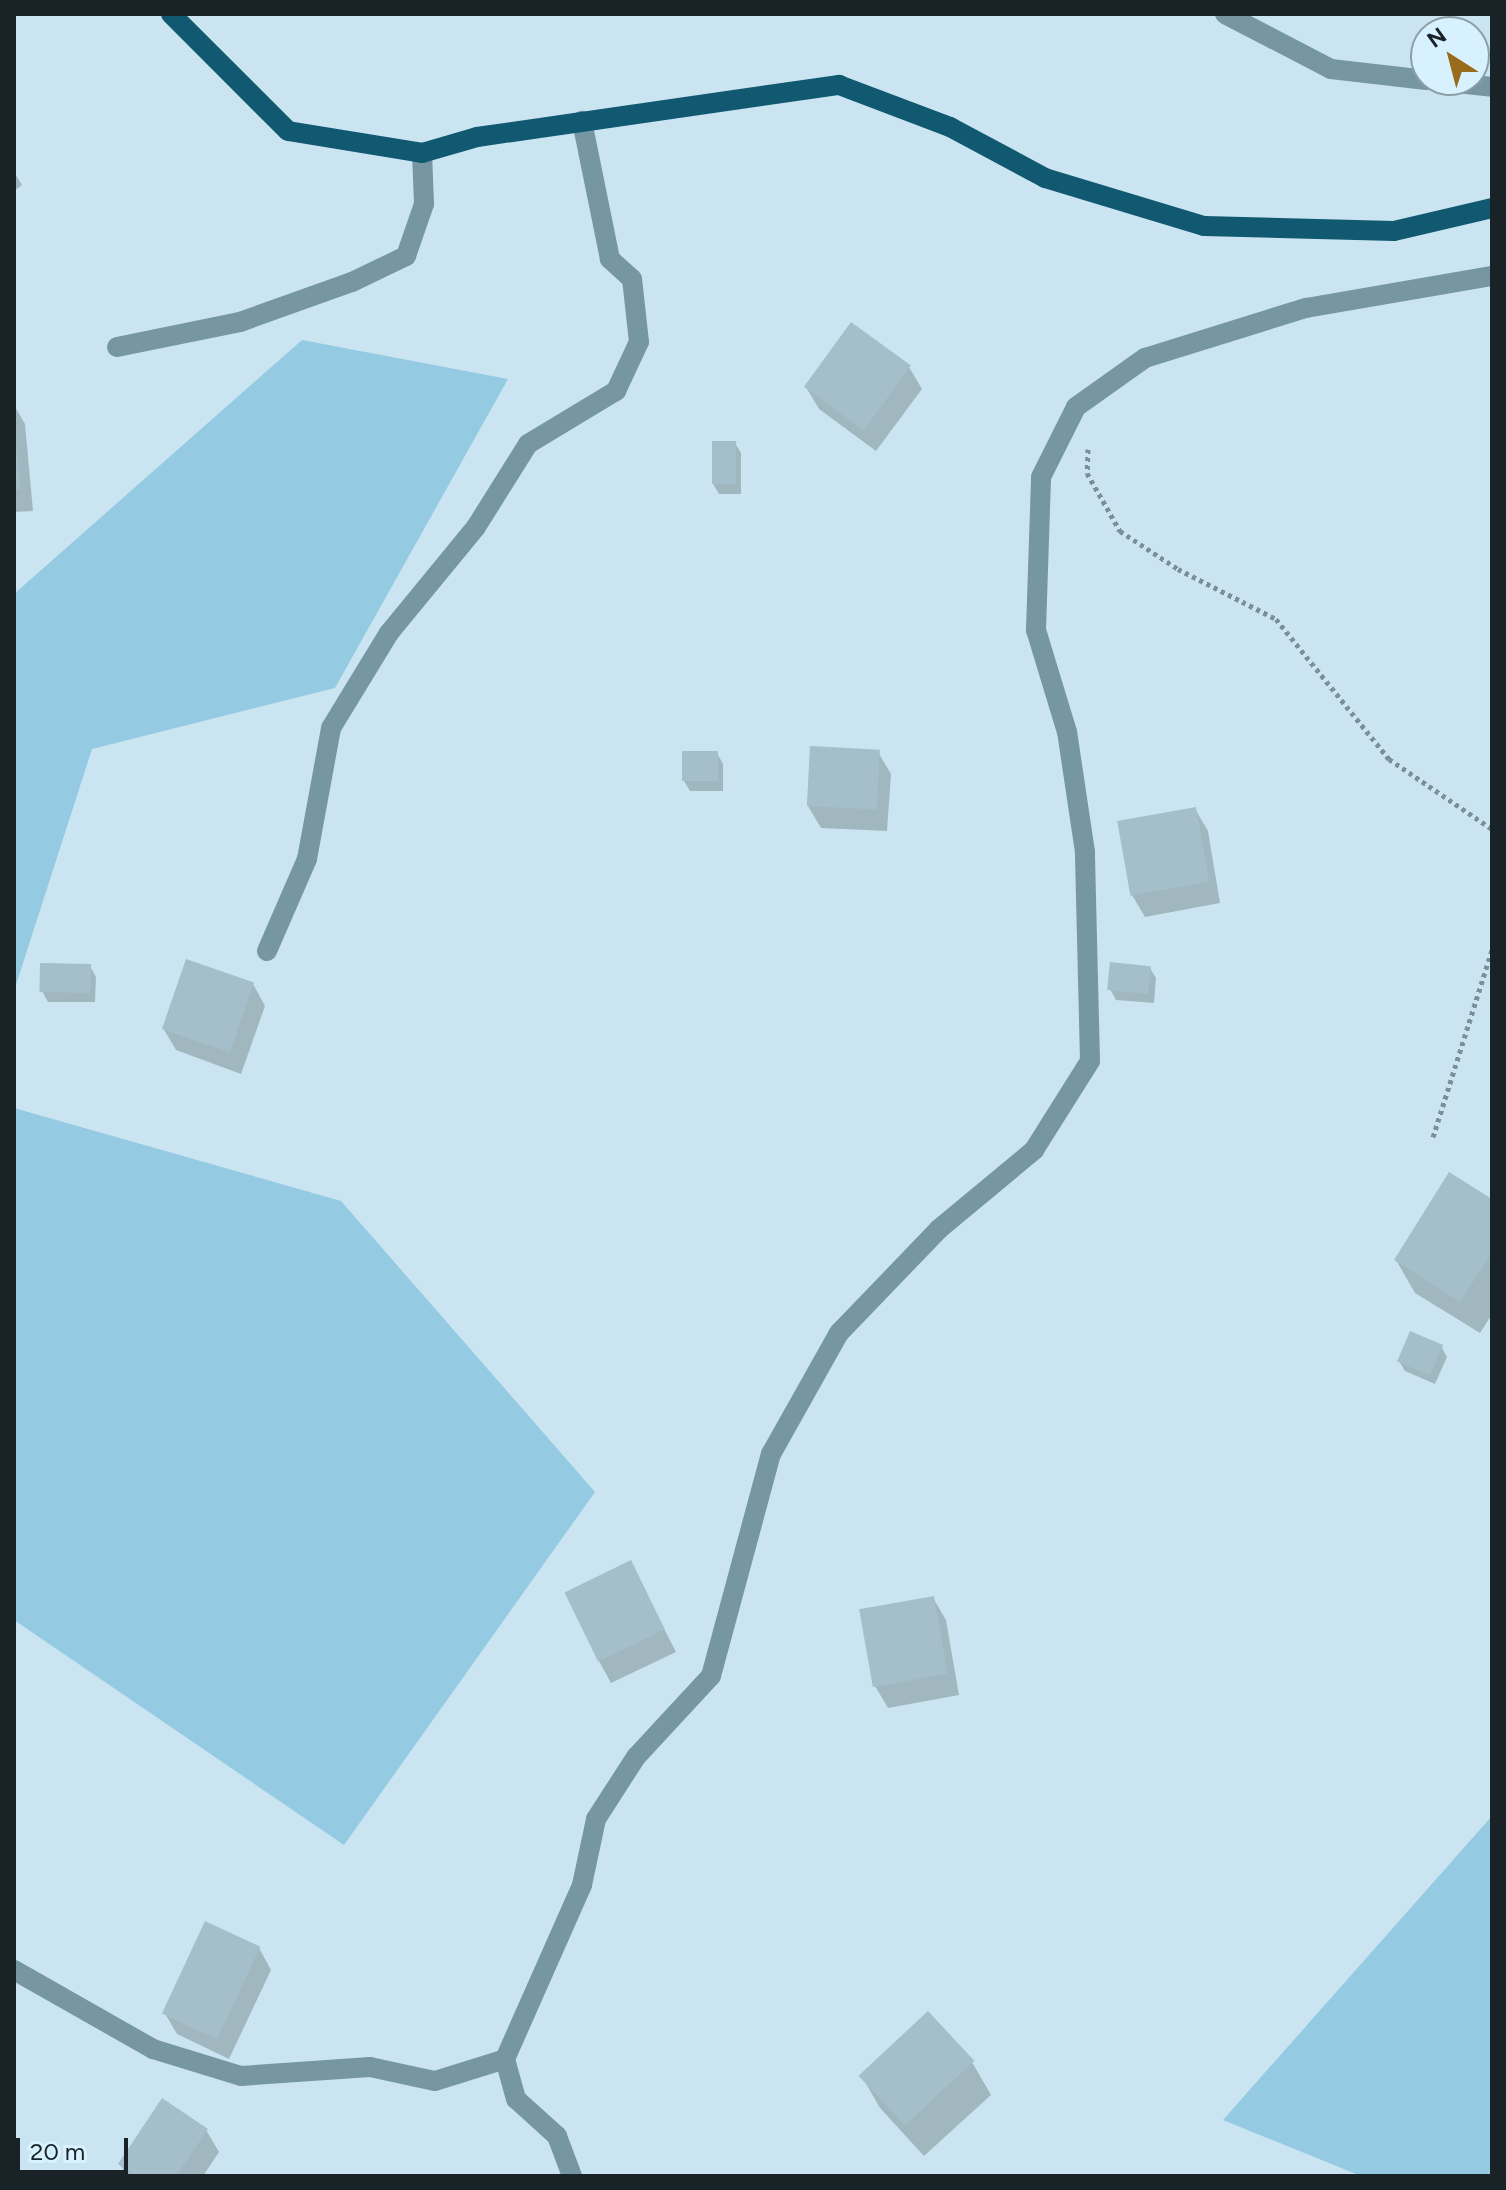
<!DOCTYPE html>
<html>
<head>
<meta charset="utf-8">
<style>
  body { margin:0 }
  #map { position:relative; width:1506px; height:2190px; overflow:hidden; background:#cae5f1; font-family:Figtree,sans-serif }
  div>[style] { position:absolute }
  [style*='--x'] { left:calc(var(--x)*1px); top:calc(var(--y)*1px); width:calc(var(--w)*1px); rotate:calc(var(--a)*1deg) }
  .green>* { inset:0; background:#94cae2 }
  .shadow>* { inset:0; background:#0003 }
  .building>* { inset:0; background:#a4beca; transform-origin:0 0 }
  .path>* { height:5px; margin-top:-2.5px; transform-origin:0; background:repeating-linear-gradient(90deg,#7c8f97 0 4px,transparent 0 8px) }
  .minor>* { height:20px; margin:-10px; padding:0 10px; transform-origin:10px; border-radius:10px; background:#7796a4 }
  .major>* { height:20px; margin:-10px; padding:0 10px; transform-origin:10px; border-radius:10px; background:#115871 }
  span { translate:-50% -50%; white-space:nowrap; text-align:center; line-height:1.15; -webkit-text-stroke:8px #d7f2fe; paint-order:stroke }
  .frame { position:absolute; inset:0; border:16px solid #192327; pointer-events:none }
  .north { position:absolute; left:1410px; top:16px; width:80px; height:80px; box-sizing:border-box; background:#d7f2fe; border:2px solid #8b9fa8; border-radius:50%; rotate:324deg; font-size:22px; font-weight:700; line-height:32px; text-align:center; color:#192327 }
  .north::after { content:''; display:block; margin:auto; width:28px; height:36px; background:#996c1b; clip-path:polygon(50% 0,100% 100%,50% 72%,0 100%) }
  .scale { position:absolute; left:16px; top:2138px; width:112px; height:36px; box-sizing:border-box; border:4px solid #192327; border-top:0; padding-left:10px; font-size:24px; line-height:28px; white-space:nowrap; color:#192327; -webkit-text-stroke:6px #d7f2fe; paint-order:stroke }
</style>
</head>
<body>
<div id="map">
  <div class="green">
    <i style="clip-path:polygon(302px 340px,508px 379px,335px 688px,92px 749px,14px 991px,14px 594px)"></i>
    <i style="clip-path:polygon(14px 1108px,341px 1201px,595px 1492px,344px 1845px,14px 1620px)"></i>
    <i style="clip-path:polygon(1492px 1816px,1492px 2176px,1361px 2176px,1223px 2120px)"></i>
  </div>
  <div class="shadow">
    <i style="clip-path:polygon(14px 172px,22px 185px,14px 191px)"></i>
    <i style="clip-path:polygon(909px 367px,922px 389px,876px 451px,819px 409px,806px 387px)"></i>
    <i style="clip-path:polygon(14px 405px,25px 424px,33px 511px,14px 512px)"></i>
    <i style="clip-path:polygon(735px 443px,741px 453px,741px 494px,719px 494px,713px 484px)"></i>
    <i style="clip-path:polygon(878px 752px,891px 774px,887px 831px,821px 828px,808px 806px)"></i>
    <i style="clip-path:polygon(717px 753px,723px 764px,723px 791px,690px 791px,684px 781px)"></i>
    <i style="clip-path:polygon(1195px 809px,1208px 831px,1220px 903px,1145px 917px,1132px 895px)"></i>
    <i style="clip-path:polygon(90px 966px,96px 977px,95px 1002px,48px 1002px,42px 991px)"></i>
    <i style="clip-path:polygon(1150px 968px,1156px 978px,1154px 1003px,1116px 1000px,1110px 989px)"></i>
    <i style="clip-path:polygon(253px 984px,265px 1006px,241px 1074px,176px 1050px,163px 1028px)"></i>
    <i style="clip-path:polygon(1492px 1202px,1492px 1314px,1480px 1333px,1415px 1293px,1396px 1260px)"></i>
    <i style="clip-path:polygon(1441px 1346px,1447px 1357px,1435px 1384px,1405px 1371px,1399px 1361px)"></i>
    <i style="clip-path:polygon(630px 1562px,676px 1652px,611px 1683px,599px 1661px)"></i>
    <i style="clip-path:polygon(933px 1598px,946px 1620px,959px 1695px,888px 1708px,875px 1686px)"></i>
    <i style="clip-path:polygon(259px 1948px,271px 1970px,229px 2059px,177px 2034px,164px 2012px)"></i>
    <i style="clip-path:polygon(972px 2062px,991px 2095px,924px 2156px,880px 2108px,861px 2075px)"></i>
    <i style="clip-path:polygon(206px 2130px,219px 2152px,203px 2176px,127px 2176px,120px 2164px)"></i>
  </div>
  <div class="building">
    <i style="left:851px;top:322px;width:74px;height:80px;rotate:36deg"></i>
    <i style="clip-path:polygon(14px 430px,21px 489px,14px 490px)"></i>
    <i style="left:712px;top:441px;width:24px;height:43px"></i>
    <i style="left:810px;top:746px;width:70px;height:60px;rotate:3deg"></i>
    <i style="left:718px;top:751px;width:30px;height:36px;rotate:90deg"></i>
    <i style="left:1196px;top:807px;width:76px;height:80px;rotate:80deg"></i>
    <i style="left:186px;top:959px;width:72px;height:74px;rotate:19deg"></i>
    <i style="left:1110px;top:962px;width:41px;height:28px;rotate:6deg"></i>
    <i style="left:40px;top:963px;width:51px;height:29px;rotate:1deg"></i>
    <i style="clip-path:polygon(1449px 1172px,1492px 1199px,1492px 1252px,1460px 1302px,1394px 1260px)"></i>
    <i style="left:1410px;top:1331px;width:36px;height:33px;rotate:23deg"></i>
    <i style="left:631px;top:1560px;width:77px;height:74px;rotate:64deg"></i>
    <i style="left:934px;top:1596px;width:79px;height:76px;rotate:80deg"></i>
    <i style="left:205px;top:1921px;width:61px;height:102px;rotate:25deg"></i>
    <i style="left:928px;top:2011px;width:68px;height:95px;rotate:47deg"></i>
    <i style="clip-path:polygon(162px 2098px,208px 2129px,176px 2176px,135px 2176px,118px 2164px)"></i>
  </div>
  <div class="path">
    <i style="--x:1088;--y:449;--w:24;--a:92"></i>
    <i style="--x:1087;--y:473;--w:67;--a:60.4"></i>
    <i style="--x:1120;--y:531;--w:69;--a:33.2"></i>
    <i style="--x:1178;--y:569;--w:110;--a:27"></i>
    <i style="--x:1276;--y:619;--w:180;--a:51.1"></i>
    <i style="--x:1389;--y:759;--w:125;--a:34.2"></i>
    <i style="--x:1433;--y:1137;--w:196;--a:-72.5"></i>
  </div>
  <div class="minor">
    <i style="--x:1225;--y:14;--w:119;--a:27.4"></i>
    <i style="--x:1331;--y:69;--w:96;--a:6.6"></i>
    <i style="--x:1430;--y:80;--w:62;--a:6.4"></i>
    <i style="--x:117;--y:347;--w:126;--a:-11.5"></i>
    <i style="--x:240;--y:322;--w:119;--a:-19.7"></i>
    <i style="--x:352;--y:282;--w:60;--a:-25.7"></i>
    <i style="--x:406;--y:256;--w:55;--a:-70.9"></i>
    <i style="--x:424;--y:204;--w:51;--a:-92.2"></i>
    <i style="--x:267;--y:951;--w:100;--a:-66.5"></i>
    <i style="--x:307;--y:859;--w:133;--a:-79.6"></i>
    <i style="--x:331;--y:728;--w:111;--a:-58.6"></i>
    <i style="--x:389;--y:633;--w:137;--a:-50.6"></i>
    <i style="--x:476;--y:527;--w:98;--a:-57.9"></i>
    <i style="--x:528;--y:444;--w:103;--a:-31.1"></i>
    <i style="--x:616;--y:391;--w:54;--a:-64.9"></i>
    <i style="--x:639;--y:342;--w:63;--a:-96.3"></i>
    <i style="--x:632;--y:279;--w:30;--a:-138"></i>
    <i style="--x:610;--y:259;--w:141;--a:-101.5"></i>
    <i style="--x:14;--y:1970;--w:160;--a:29.6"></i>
    <i style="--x:153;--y:2049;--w:92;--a:17.1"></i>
    <i style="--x:241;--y:2076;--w:129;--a:-4"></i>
    <i style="--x:370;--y:2067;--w:66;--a:12.2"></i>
    <i style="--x:435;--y:2081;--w:73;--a:-17.4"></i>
    <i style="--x:572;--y:2176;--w:43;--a:-110.6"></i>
    <i style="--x:557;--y:2136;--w:55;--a:-137.9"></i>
    <i style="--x:516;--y:2099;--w:41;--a:-105.4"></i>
    <i style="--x:505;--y:2059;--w:190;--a:-66.1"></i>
    <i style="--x:582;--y:1885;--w:67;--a:-78"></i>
    <i style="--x:596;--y:1819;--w:74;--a:-57.2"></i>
    <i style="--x:636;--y:1757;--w:110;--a:-47.2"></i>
    <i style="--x:711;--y:1676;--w:230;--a:-74.9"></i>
    <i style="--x:771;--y:1454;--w:139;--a:-60.7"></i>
    <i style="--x:839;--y:1333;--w:144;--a:-46.1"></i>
    <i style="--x:939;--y:1229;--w:124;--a:-39.7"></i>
    <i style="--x:1034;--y:1150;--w:105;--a:-57.8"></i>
    <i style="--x:1090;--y:1061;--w:209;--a:-91.4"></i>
    <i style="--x:1085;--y:852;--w:121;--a:-98.5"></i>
    <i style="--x:1067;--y:732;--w:107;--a:-106.9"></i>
    <i style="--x:1036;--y:630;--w:153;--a:-88.1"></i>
    <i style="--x:1041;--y:477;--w:78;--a:-63.4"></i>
    <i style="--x:1076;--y:407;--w:85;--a:-35.4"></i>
    <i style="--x:1145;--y:358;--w:169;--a:-17.3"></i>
    <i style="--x:1306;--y:308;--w:189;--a:-9.8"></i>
  </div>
  <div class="major">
    <i style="--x:171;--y:14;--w:165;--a:45"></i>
    <i style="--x:288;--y:131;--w:136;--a:9.3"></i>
    <i style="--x:422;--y:153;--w:57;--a:-16.2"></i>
    <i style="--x:477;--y:137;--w:366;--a:-8.2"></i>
    <i style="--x:839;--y:85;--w:119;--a:20.7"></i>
    <i style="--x:950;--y:127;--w:108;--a:28.2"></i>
    <i style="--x:1045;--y:178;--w:166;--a:16.8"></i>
    <i style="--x:1204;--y:226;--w:190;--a:1.5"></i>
    <i style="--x:1394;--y:231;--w:101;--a:-13.2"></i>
  </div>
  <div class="frame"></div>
  <div class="north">N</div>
  <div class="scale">20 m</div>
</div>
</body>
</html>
